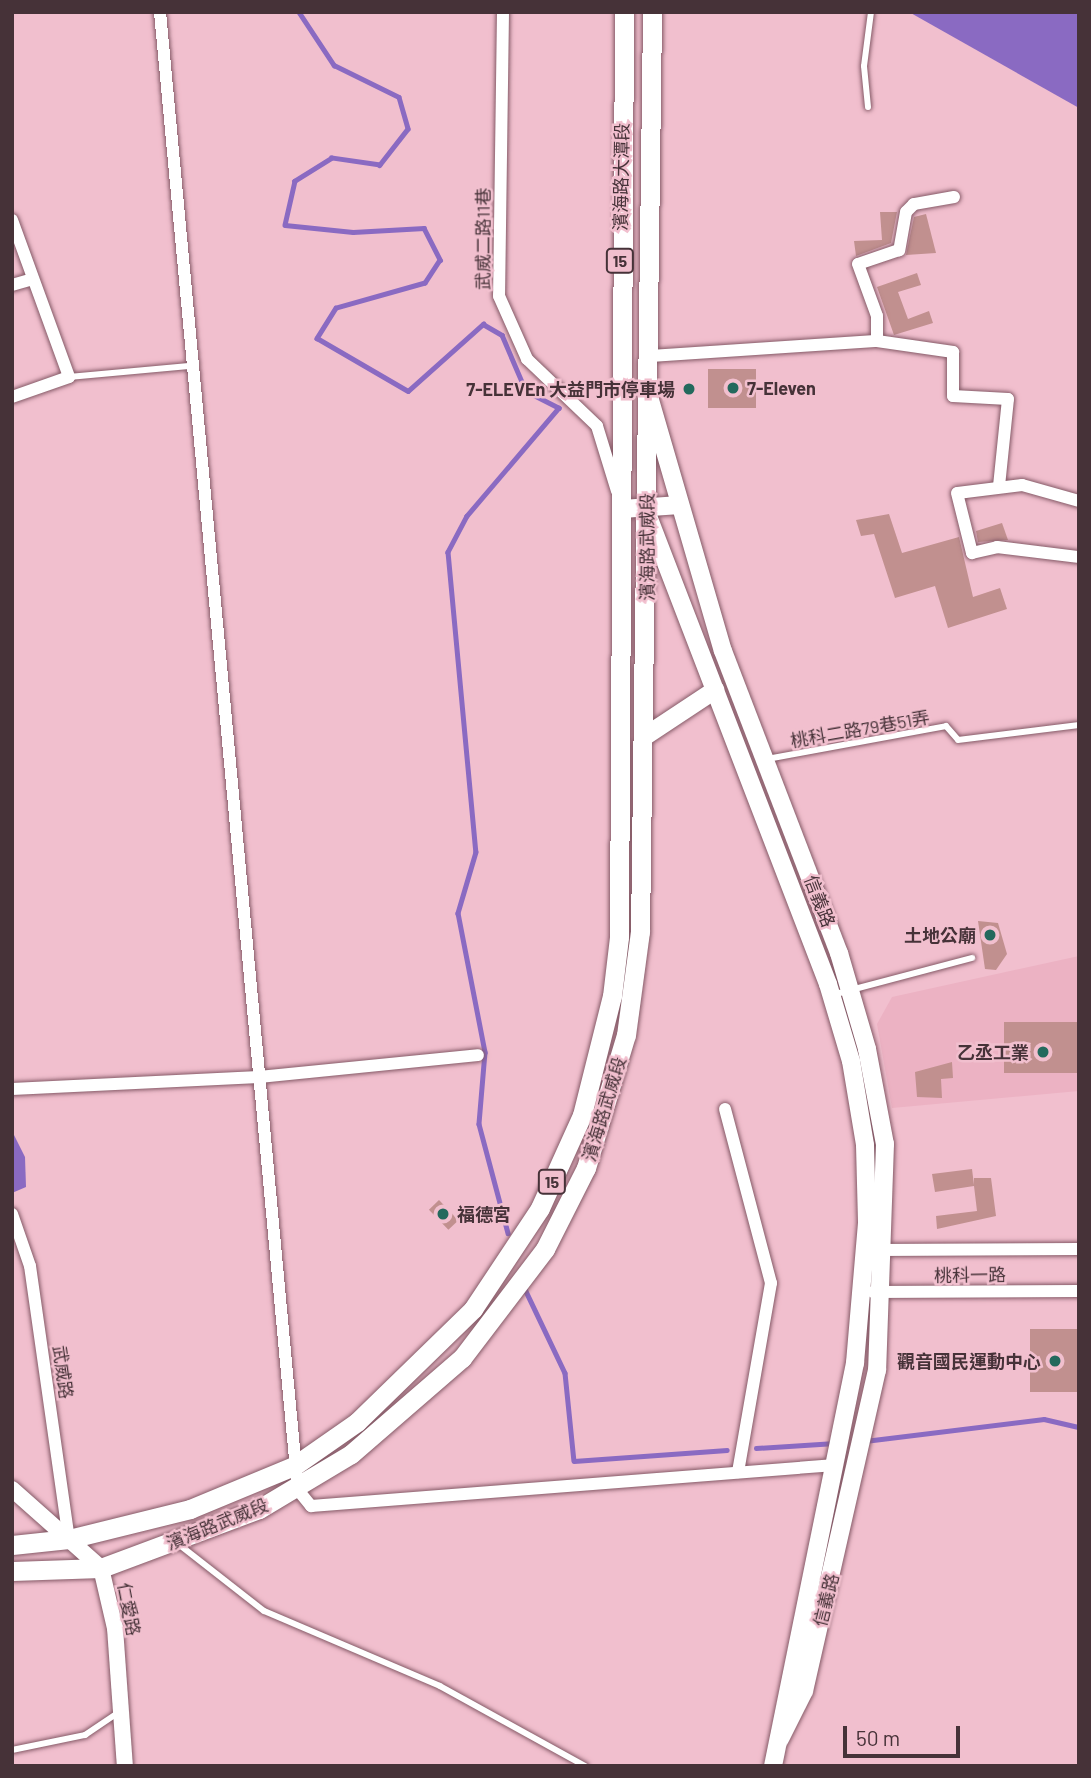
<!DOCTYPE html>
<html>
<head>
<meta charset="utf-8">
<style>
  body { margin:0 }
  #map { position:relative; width:1091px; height:1778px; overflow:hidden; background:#f1bfce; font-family:Barlow,"Noto Sans TC",sans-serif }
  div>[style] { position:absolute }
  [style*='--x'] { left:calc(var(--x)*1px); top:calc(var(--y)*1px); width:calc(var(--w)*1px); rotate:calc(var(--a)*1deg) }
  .built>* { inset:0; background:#ecb2c3 }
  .water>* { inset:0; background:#8a6ac2 }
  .stream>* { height:4.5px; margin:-2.25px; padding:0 2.25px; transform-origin:2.25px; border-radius:2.25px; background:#8a6ac2 }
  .building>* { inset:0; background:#c1908f; transform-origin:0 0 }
  .roads { filter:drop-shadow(0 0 2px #855a67) drop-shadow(0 0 2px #855a67) }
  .service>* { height:6px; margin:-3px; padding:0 3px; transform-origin:3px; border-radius:3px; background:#fff }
  .minor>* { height:12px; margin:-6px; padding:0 6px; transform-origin:6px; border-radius:6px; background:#fff }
  .tertiary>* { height:16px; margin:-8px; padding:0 8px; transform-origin:8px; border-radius:8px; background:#fff }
  .secondary>* { height:18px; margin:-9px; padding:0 9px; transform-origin:9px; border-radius:9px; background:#fff }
  .primary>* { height:19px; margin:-9.5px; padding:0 9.5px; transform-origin:9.5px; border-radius:9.5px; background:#fff }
  .dots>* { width:19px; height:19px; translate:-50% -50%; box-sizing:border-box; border:4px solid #f1bfce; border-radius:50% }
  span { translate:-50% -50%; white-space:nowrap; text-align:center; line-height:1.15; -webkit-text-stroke:5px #f1bfce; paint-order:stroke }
  .shield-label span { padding:2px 5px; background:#f1bfce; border:2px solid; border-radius:5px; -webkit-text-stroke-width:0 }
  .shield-label { font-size:16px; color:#463238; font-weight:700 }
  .street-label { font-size:18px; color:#463238 }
  .poi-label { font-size:18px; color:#463238; font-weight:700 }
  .left { translate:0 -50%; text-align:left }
  .right { translate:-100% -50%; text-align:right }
  .frame { position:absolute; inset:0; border:14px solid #463238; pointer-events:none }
  .scale { position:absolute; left:843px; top:1726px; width:117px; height:32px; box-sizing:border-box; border:4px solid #463238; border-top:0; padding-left:9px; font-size:21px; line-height:24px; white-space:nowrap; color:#463238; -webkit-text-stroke:5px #f1bfce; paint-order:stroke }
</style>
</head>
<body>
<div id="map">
  <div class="built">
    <i style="clip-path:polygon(1079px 956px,1079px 1091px,892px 1108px,877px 1024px,892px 997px)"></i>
  </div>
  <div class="water">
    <i style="clip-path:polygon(909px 12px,1079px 12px,1079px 108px)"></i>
    <i style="clip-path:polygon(12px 1131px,25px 1157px,26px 1187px,12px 1193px)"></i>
  </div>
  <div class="stream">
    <i style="--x:299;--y:12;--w:64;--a:56.6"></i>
    <i style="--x:334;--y:65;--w:72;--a:26.2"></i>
    <i style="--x:399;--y:97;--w:33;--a:74"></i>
    <i style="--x:408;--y:129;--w:46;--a:127.9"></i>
    <i style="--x:380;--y:165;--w:49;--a:-171.7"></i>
    <i style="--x:332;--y:158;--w:44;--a:148.1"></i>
    <i style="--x:295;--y:181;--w:45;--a:102.8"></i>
    <i style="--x:285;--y:225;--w:68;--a:5.9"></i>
    <i style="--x:353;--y:232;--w:71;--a:-3.2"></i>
    <i style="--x:424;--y:228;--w:36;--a:63"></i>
    <i style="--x:440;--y:260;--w:27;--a:123"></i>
    <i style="--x:425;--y:283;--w:92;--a:164.3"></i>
    <i style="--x:336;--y:308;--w:36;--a:122"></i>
    <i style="--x:317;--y:338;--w:105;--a:30.2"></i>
    <i style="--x:408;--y:391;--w:101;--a:-41.8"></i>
    <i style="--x:483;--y:324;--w:22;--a:30"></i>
    <i style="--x:502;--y:335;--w:61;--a:66.8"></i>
    <i style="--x:526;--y:391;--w:37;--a:27"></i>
    <i style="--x:559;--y:408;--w:142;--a:130.4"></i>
    <i style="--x:467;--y:516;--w:41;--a:117.8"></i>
    <i style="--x:448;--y:552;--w:301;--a:84.7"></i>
    <i style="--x:476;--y:852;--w:64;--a:106.4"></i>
    <i style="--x:458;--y:913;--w:142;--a:79"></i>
    <i style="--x:485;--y:1052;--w:72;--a:94.8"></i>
    <i style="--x:479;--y:1124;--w:113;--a:75.1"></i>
    <i style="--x:524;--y:1287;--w:95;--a:64.5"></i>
    <i style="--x:565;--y:1373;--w:88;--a:84.2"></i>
    <i style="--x:574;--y:1461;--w:153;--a:-4.1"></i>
    <i style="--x:865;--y:1441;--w:180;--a:-7"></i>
    <i style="--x:1044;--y:1419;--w:36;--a:13"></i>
    <i style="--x:756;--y:1448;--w:79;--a:-3.6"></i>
  </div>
  <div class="building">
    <i style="clip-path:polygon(880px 212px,897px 212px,891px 243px,856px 256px,854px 241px,882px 240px)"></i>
    <i style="clip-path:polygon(926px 214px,936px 253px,906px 255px,914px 217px)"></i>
    <i style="clip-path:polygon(917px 273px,921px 285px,898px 292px,908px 319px,929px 311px,933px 323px,894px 335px,877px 287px)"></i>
    <i style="left:708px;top:369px;width:48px;height:39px"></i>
    <i style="clip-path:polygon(889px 514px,902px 553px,959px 537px,973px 597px,1000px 588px,1007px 609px,948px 628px,935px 586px,895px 598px,874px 534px,861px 536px,856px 520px)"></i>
    <i style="clip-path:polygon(1002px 523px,1008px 540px,978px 542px,976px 531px)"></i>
    <i style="clip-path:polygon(978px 921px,998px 923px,1007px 954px,996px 970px,985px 969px)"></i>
    <i style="left:1079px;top:1022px;width:51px;height:75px;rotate:90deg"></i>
    <i style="clip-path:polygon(952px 1062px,953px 1078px,941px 1079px,942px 1098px,917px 1097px,915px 1072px)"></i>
    <i style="clip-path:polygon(972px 1169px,974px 1185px,974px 1178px,991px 1178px,996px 1216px,937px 1229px,936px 1216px,977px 1211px,974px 1186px,935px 1192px,932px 1174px)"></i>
    <i style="left:439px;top:1200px;width:28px;height:14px;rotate:46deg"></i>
    <i style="left:1079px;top:1329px;width:63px;height:49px;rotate:90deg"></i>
  </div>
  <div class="roads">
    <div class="service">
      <i style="--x:868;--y:107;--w:41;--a:-95.6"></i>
      <i style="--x:864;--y:66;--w:54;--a:-82.6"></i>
      <i style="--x:69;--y:377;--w:120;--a:-5.3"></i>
      <i style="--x:767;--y:759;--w:182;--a:-10.4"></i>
      <i style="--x:946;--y:726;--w:18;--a:49"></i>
      <i style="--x:958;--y:740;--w:122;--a:-7.1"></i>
      <i style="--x:832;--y:995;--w:145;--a:-14.8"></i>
      <i style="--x:177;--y:1543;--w:110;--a:38"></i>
      <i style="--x:264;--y:1611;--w:191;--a:23.1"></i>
      <i style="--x:440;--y:1686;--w:166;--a:28.9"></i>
      <i style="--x:12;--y:1750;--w:75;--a:-11.6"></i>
      <i style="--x:85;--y:1735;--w:40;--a:-34"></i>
    </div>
    <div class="minor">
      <i style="--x:160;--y:12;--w:1484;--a:84.67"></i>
      <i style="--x:298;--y:1490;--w:21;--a:51"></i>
      <i style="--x:311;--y:1506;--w:526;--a:-4.47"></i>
      <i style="--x:503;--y:12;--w:284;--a:90.8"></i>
      <i style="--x:499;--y:296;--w:69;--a:66"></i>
      <i style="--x:527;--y:359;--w:97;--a:43.7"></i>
      <i style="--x:597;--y:426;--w:68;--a:72.9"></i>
      <i style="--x:954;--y:197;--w:41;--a:170.1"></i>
      <i style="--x:914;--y:204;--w:11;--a:135"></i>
      <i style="--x:906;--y:212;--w:39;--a:100"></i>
      <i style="--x:899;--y:250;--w:43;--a:161.1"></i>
      <i style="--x:858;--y:264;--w:55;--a:69.9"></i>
      <i style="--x:877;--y:316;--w:25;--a:90"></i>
      <i style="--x:877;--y:341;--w:77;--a:8.2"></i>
      <i style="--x:953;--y:352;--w:44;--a:90"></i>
      <i style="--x:953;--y:396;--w:55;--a:3.1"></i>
      <i style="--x:1008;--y:399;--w:87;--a:95.9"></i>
      <i style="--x:12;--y:220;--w:167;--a:70"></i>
      <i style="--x:69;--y:377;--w:60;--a:160.7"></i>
      <i style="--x:12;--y:285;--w:19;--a:-16"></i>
      <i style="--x:649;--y:356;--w:228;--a:-3.8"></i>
      <i style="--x:1079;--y:501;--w:59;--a:-164.3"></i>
      <i style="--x:1022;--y:485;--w:65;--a:173"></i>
      <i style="--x:957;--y:493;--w:62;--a:76"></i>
      <i style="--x:972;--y:553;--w:26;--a:-13"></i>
      <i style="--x:997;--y:547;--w:83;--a:7"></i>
      <i style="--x:12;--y:1089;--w:247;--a:-2.8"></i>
      <i style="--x:259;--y:1077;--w:220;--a:-5.7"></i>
      <i style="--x:725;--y:1109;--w:180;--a:75.2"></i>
      <i style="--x:771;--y:1283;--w:192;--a:99.9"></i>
      <i style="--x:12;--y:1214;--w:55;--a:70.9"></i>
      <i style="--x:30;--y:1266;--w:276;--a:81.9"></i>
      <i style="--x:876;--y:1250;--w:203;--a:-0.3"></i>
      <i style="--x:873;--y:1292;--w:206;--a:-0.3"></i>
    </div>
    <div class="tertiary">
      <i style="--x:12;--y:1489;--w:119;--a:41.6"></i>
      <i style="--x:101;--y:1568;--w:62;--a:76.9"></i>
      <i style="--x:115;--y:1628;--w:138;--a:85.9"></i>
    </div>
    <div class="secondary">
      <i style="--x:650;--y:400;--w:261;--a:73.8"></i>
      <i style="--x:723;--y:651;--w:324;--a:69"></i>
      <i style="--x:839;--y:953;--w:100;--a:73.7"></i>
      <i style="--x:867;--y:1049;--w:97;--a:79.3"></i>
      <i style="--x:885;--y:1144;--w:226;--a:92"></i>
      <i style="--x:877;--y:1370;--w:329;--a:102.8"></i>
      <i style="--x:804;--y:1691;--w:54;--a:116.6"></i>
      <i style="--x:622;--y:509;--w:58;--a:-3.9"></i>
      <i style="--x:646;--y:511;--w:507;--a:68.95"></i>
      <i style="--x:828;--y:984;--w:80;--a:73.4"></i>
      <i style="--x:851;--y:1061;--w:85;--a:80.5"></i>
      <i style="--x:865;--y:1145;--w:78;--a:88.5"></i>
      <i style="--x:867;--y:1223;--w:141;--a:94.9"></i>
      <i style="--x:855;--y:1363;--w:411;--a:101.5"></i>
      <i style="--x:647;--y:735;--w:82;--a:-33.5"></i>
    </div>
    <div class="primary">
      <i style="--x:12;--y:1545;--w:57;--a:-6"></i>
      <i style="--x:69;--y:1539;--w:125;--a:-13.9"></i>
      <i style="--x:190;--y:1509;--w:113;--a:-22.5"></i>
      <i style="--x:294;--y:1466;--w:77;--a:-34.9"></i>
      <i style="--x:357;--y:1422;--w:162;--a:-44.2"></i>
      <i style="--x:473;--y:1309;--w:121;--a:-56.4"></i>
      <i style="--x:540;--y:1208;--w:102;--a:-65.7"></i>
      <i style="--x:582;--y:1115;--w:123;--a:-75.9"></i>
      <i style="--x:612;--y:996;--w:59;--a:-83.2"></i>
      <i style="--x:619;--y:937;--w:925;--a:-89.69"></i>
      <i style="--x:12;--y:1571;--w:89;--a:-1.9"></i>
      <i style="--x:101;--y:1568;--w:169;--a:-20.5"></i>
      <i style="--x:259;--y:1509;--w:107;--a:-30.9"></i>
      <i style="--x:351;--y:1454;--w:147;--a:-40.9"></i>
      <i style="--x:462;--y:1358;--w:137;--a:-52.7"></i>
      <i style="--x:545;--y:1249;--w:91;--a:-63.2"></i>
      <i style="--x:586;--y:1168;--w:139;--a:-73.3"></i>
      <i style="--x:626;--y:1035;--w:104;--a:-82.3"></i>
      <i style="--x:640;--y:932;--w:920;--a:-89.25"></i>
    </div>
  </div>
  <div class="dots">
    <i style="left:733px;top:388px;background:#23695d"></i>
    <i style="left:689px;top:389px;background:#23695d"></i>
    <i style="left:990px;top:935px;background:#23695d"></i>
    <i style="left:1043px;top:1052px;background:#23695d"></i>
    <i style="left:443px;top:1214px;background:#23695d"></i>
    <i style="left:1055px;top:1361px;background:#23695d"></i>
  </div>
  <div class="shield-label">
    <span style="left:620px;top:261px">15</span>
    <span style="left:552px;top:1182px">15</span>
  </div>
  <div class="street-label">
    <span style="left:621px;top:177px;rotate:-89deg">濱海路大潭段</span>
    <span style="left:483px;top:239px;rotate:-90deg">武威二路11巷</span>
    <span style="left:647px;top:547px;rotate:-90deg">濱海路武威段</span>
    <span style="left:860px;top:729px;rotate:-10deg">桃科二路79巷51弄</span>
    <span style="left:820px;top:901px;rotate:69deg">信義路</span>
    <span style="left:604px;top:1109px;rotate:-73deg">濱海路武威段</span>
    <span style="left:970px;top:1275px;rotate:-1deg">桃科一路</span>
    <span style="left:63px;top:1372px;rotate:82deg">武威路</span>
    <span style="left:217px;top:1524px;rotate:-22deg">濱海路武威段</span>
    <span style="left:826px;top:1600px;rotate:-76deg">信義路</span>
    <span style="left:129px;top:1609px;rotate:79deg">仁愛路</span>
  </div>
  <div class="poi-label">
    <span class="left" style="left:747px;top:388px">7-Eleven</span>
    <span class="right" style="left:675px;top:389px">7-ELEVEn 大益門市停車場</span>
    <span class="right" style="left:976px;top:935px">土地公廟</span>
    <span class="right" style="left:1029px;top:1052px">乙丞工業</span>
    <span class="left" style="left:457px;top:1214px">福德宮</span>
    <span class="right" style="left:1041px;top:1361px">觀音國民運動中心</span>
  </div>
  <div class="frame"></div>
  <div class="scale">50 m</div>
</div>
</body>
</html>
